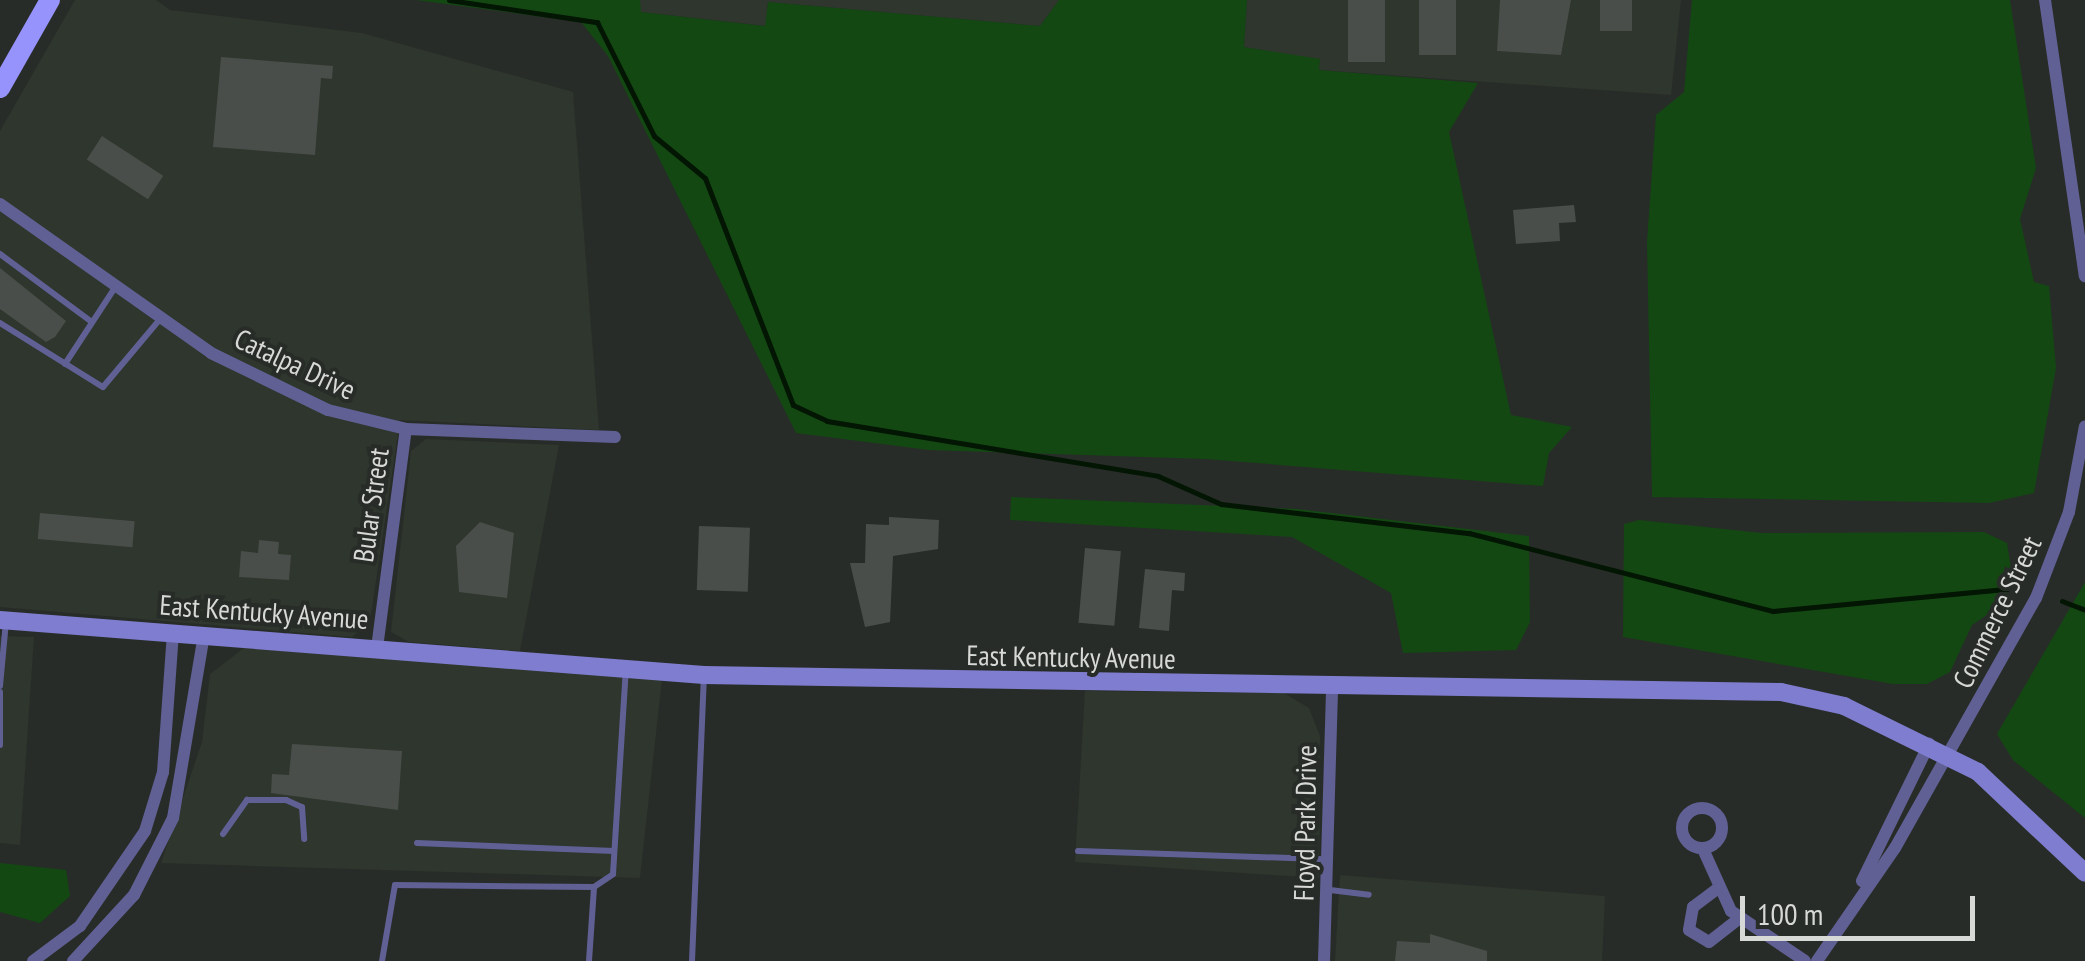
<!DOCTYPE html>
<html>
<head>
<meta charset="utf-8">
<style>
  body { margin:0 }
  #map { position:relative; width:2085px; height:961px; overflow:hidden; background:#282c28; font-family:"PT Sans Narrow",sans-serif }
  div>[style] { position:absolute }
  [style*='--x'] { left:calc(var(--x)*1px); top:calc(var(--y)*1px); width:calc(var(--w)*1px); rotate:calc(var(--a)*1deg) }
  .built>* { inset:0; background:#2e362d }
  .green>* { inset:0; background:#134813 }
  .stream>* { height:5px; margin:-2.5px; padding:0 2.5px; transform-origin:2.5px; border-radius:2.5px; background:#031503 }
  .building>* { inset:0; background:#4a4e4a; transform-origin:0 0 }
  .lane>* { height:6px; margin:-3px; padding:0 3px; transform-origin:3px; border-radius:3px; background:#606094 }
  .street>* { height:12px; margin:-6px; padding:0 6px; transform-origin:6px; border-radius:6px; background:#606094 }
  .street>.ring { margin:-6px; padding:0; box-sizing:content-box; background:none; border:12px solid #606094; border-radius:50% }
  .secondary>* { height:18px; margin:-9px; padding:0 9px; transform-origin:9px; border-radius:9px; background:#7f7dcf }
  .primary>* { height:20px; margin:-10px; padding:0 10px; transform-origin:10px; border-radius:10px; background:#9793fd }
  span { translate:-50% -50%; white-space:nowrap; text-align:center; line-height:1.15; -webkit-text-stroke:8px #282c28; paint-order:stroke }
  .street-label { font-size:28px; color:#d7d9d7 }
  .scale { position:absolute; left:1740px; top:896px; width:235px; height:45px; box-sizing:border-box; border:5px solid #d7d9d7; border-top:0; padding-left:12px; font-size:30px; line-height:35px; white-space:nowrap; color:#d7d9d7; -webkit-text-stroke:8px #282c28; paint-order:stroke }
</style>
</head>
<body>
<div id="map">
  <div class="built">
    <i style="clip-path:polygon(75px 0,156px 0,170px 10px,362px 33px,573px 92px,599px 430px,400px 420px,370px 621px,352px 637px,0 607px,0 131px)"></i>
    <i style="clip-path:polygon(640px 0,1059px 0,1040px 26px,768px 2px,766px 26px,640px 12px)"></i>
    <i style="clip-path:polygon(1247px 0,1681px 0,1671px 95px,1319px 70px,1320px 60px,1244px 47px)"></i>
    <i style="clip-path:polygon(426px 439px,559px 445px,520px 651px,409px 642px,391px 632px,411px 451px)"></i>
    <i style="clip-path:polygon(0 636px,34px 637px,20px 845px,0 843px)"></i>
    <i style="clip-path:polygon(244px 648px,662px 679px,640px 878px,161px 863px,202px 742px,210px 674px)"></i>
    <i style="clip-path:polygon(1085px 691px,1284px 693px,1309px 708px,1320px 736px,1319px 878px,1075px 862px)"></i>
    <i style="clip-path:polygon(1340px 875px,1605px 896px,1602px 961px,1335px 961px)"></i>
  </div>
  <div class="green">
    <i style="clip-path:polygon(416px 0,640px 0,641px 12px,765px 26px,768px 2px,1040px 26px,1059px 0,1247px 0,1244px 47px,1320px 59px,1319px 70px,1478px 83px,1449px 132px,1511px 415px,1572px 427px,1549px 453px,1543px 486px,1206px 459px,929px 450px,796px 433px,608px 56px,581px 22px)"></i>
    <i style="clip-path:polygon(1692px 0,2010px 0,2036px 168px,2020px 219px,2034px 282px,2049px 286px,2056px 368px,2034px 493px,1989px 503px,1652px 497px,1647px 242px,1656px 115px,1684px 92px)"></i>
    <i style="clip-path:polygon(1011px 497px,1297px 509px,1529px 536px,1530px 622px,1516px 650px,1403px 653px,1391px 593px,1292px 537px,1010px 520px)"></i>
    <i style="clip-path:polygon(1639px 520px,1762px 533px,1984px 532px,2007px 543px,2012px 574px,2003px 604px,1972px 625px,1950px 672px,1927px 684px,1893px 684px,1623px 637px,1624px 524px)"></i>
    <i style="clip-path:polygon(2085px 582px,2085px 818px,2013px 760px,1997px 734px)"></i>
    <i style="clip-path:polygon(0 863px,66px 870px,70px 896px,40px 923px,0 912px)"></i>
  </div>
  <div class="stream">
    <i style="--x:449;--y:0;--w:150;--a:8.5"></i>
    <i style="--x:597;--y:22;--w:127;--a:63.4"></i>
    <i style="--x:654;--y:136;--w:66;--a:39.5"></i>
    <i style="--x:705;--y:178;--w:243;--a:68.8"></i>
    <i style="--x:793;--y:405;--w:38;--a:25"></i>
    <i style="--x:827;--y:421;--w:336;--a:9.4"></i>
    <i style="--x:1158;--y:476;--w:69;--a:24"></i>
    <i style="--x:1221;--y:504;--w:250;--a:6.7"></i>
    <i style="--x:1469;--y:533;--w:314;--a:14.4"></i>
    <i style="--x:1773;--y:611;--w:244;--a:-5.4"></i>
    <i style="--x:2062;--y:601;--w:25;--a:21"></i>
  </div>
  <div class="building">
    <i style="left:1348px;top:0;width:37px;height:62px"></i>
    <i style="left:1419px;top:0;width:37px;height:55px"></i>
    <i style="clip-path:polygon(1500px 0,1571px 0,1561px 55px,1497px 51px)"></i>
    <i style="left:1600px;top:0;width:32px;height:31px"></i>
    <i style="clip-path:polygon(221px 57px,333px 66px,332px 79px,321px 78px,315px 155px,213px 147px)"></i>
    <i style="left:102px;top:136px;width:73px;height:28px;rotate:33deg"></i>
    <i style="clip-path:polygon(1574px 205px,1576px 222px,1559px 223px,1560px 241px,1516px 244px,1513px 210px)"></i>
    <i style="clip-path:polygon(0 268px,66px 321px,55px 337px,46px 342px,0 309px)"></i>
    <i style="left:40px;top:513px;width:95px;height:26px;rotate:5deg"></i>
    <i style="clip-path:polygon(889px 517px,939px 520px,938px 549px,893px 556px,890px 622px,865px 627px,850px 563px,865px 563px,866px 524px,889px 525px)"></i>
    <i style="clip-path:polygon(480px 522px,514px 533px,507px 598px,459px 592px,456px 546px)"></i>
    <i style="left:699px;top:526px;width:51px;height:64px;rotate:2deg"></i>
    <i style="clip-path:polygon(259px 540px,279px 542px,278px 554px,291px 555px,289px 580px,239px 577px,241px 551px,258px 553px)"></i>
    <i style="left:1085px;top:548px;width:36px;height:75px;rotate:5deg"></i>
    <i style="clip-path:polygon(1145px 569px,1185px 573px,1184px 591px,1172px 590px,1169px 631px,1139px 628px)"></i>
    <i style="clip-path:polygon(292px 744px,402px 751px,398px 810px,271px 793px,272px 774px,289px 775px)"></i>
    <i style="clip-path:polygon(1430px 934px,1487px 951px,1487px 961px,1395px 961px,1397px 941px,1430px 943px)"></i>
  </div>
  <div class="lane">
    <i style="--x:0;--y:254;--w:114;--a:36.5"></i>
    <i style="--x:0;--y:323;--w:121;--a:31.9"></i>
    <i style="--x:103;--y:387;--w:90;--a:-50"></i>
    <i style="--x:65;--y:364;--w:93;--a:-56.8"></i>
    <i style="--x:0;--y:686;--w:65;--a:-84.7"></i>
    <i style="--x:0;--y:692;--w:53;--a:90"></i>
    <i style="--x:223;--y:834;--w:42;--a:-54.8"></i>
    <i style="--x:247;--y:800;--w:39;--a:0"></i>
    <i style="--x:286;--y:800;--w:17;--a:24"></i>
    <i style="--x:302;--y:807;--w:32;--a:86"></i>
    <i style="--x:417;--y:843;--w:197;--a:2.3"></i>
    <i style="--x:1078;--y:851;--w:247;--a:1.9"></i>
    <i style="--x:1330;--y:890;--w:39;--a:7"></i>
    <i style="--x:382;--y:961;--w:77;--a:-80.3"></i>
    <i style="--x:395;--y:885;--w:199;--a:0.6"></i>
    <i style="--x:589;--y:961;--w:74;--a:-86.1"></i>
    <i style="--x:594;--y:887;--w:23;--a:-34"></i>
    <i style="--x:613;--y:874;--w:204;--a:-86.4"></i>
    <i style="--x:692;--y:961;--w:285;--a:-87.6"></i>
  </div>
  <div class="street">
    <i style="--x:2045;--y:0;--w:279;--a:81.8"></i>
    <i style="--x:0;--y:204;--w:258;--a:35.2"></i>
    <i style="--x:211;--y:353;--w:130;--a:26"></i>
    <i style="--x:328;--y:410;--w:80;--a:13.7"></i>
    <i style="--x:406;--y:429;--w:209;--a:2.2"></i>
    <i style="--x:377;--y:648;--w:221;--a:-82.5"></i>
    <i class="ring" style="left:1682px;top:808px;width:28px;height:28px"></i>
    <i style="--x:1703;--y:849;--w:68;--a:65.7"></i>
    <i style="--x:1731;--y:911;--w:89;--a:34"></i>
    <i style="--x:1862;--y:881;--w:153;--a:-63.9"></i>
    <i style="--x:1717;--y:889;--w:30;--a:143"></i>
    <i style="--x:1693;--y:907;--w:23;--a:100"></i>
    <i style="--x:1689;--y:930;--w:23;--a:31"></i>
    <i style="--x:1709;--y:942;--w:37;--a:-38"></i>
    <i style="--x:33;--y:961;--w:59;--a:-36.7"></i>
    <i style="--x:80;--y:926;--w:115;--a:-55.6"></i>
    <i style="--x:145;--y:831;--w:62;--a:-73"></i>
    <i style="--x:163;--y:772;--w:140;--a:-85.9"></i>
    <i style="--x:73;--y:961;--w:90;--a:-47.3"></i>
    <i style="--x:134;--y:895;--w:86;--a:-63.1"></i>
    <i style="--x:173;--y:818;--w:187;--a:-80.4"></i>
    <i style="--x:1324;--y:961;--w:275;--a:-88.3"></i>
    <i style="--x:1817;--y:961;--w:137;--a:-55.4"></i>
    <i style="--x:1895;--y:848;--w:287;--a:-60.6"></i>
    <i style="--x:2036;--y:598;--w:92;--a:-69"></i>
    <i style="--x:2069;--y:512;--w:87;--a:-79.5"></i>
  </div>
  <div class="secondary">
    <i style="--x:0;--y:620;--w:706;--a:4.47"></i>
    <i style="--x:704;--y:675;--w:1077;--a:0.9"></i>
    <i style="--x:1781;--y:692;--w:65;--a:12.5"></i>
    <i style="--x:1844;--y:706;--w:149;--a:26.2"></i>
    <i style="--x:1978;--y:772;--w:147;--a:43.3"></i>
  </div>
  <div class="primary">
    <i style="--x:0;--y:88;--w:101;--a:-60.4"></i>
  </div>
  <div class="street-label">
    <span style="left:295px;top:364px;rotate:25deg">Catalpa Drive</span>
    <span style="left:371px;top:505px;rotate:-82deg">Bular Street</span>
    <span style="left:264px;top:612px;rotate:4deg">East Kentucky Avenue</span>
    <span style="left:1997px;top:612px;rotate:-64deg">Commerce Street</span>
    <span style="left:1071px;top:657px;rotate:1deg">East Kentucky Avenue</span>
    <span style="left:1305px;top:823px;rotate:-89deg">Floyd Park Drive</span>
  </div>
  <div class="scale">100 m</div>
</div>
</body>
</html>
